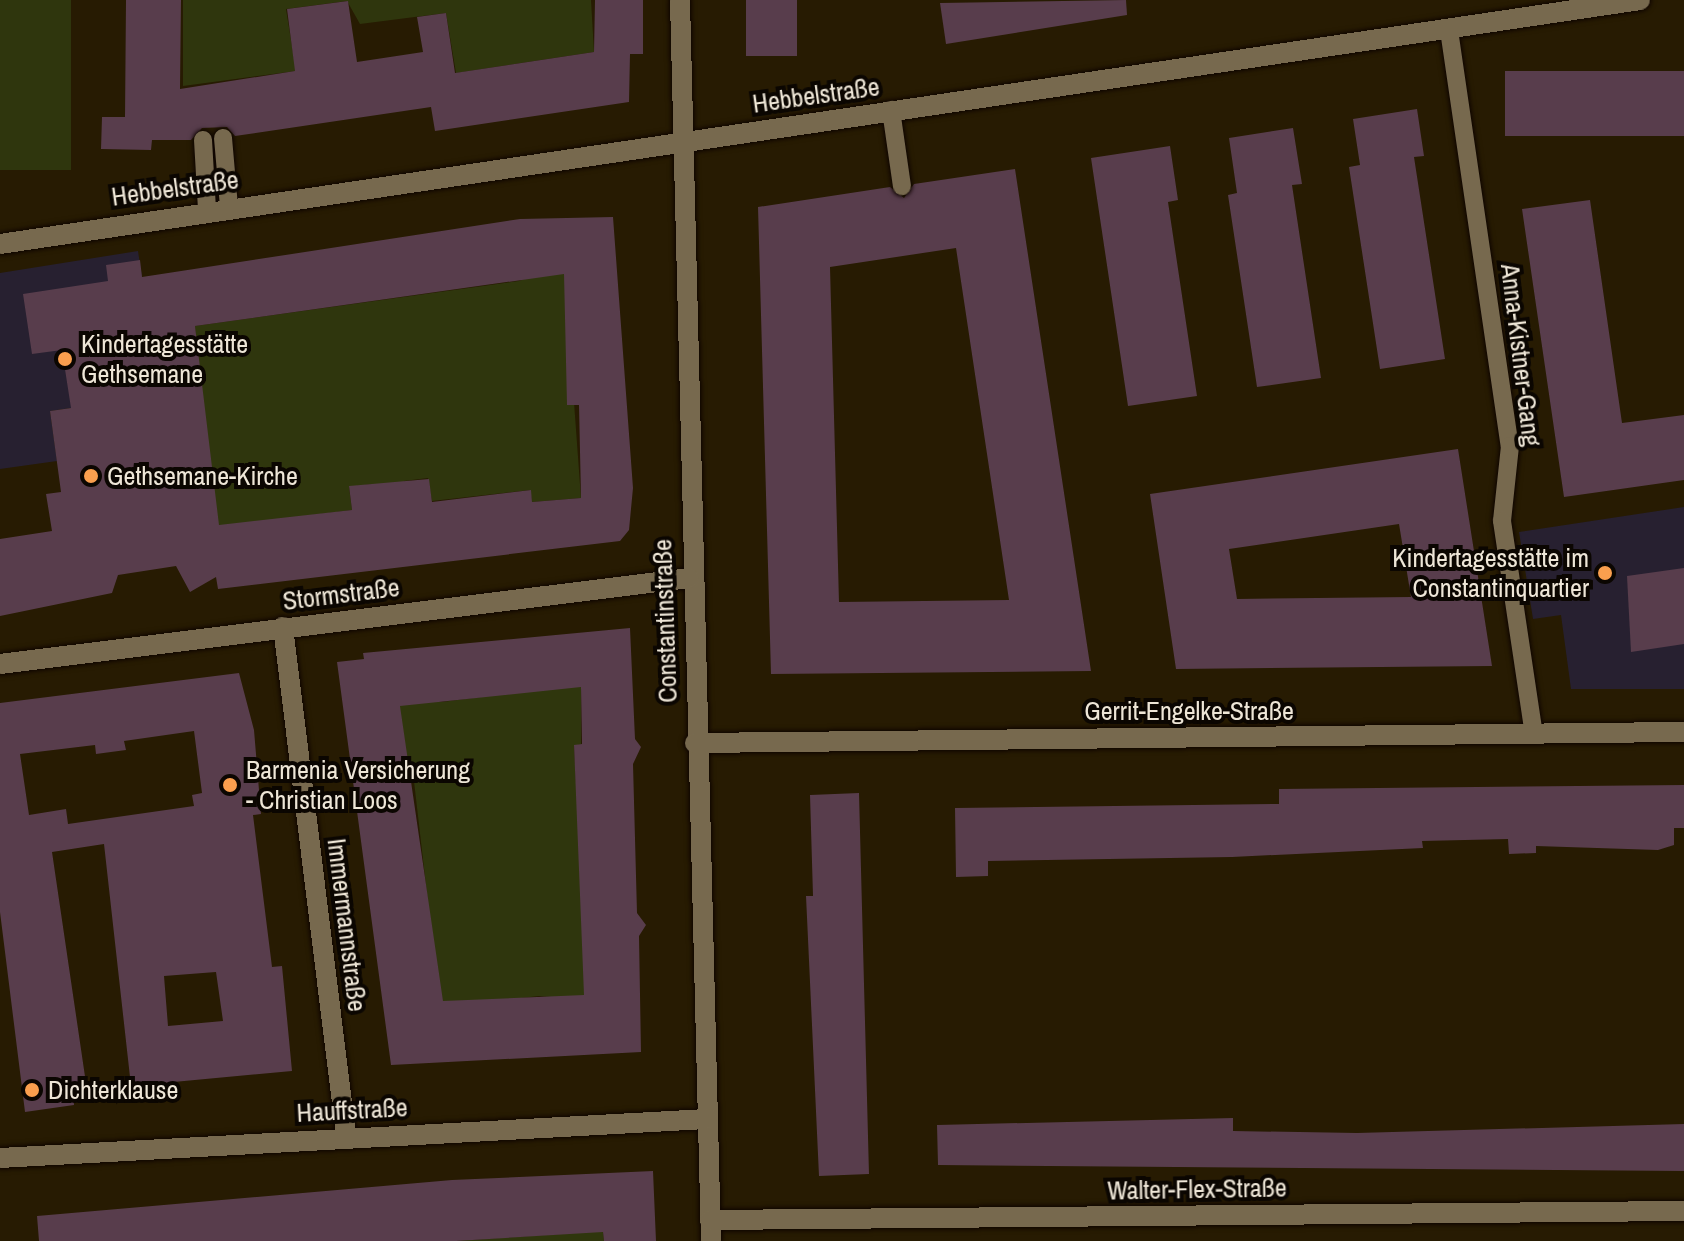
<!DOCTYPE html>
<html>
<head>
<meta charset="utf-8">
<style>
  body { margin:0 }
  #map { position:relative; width:1684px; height:1241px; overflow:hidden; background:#271b02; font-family:"Archivo Narrow",sans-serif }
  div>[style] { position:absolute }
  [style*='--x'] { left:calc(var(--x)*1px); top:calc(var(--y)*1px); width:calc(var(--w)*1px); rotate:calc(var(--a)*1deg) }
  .education>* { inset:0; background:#272030 }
  .green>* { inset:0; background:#2f360d; transform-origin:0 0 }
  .building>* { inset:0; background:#583d4c; transform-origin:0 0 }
  .roads { filter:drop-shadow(0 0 2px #0f0500) drop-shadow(0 0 2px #0f0500) }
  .service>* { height:18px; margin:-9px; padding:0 9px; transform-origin:9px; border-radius:9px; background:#77694e }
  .minor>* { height:20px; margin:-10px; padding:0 10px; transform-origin:10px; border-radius:10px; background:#77694e }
  .dots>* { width:22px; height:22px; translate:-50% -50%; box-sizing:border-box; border:4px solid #0b0601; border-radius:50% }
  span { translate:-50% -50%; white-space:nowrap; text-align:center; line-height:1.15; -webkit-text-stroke:8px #0b0601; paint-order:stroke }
  .street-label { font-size:26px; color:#eee6d7 }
  .poi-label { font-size:26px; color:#eee6d7 }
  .left { translate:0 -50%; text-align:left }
  .right { translate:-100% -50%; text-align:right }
</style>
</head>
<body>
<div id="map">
  <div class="education">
    <i style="clip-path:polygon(138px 251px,151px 336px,98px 404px,50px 411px,57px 461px,0 469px,0 273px)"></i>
    <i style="clip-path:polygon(1684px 507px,1684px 689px,1571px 689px,1561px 615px,1533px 619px,1519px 532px)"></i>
  </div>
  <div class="green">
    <i style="left:0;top:0;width:71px;height:170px"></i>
    <i style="clip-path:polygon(183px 0,591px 0,594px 52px,456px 73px,446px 13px,360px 24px,347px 1px,286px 9px,296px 71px,183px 86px)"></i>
    <i style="clip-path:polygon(564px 265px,581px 498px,532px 502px,530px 490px,432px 501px,428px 478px,404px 481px,408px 516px,372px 484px,349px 487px,352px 510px,210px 528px,195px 326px,519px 281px)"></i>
    <i style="clip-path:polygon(581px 684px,581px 744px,574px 746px,588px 1000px,539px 996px,440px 1007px,412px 764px,406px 764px,398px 717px,402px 695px,442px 702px)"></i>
    <i style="clip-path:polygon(603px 1231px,604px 1241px,456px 1241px)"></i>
  </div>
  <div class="building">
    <i style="clip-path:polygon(126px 0,181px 0,180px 89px,295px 71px,287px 9px,348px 1px,357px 62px,423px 52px,417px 17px,446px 13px,455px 73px,594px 52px,595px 0,643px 0,643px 54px,630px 54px,629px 102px,435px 131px,431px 107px,235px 136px,227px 127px,202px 128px,191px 140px,152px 140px,151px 150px,101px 149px,102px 117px,125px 117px)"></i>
    <i style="left:746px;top:0;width:51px;height:56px"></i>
    <i style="clip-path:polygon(1126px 0,1127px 15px,946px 44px,940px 3px)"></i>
    <i style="left:1684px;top:71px;width:65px;height:179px;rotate:90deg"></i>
    <i style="clip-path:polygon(1417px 109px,1424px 156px,1414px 157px,1445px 359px,1380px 369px,1349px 167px,1360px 165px,1353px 119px)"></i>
    <i style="clip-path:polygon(1293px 128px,1302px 184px,1292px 185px,1321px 378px,1257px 387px,1228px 195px,1237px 193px,1229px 138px)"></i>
    <i style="clip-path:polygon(1170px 146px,1178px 200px,1168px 202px,1197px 396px,1128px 406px,1091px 158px)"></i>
    <i style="clip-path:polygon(evenodd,1015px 169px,1091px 671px,771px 674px,758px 207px,890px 187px,904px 198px,914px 184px,1015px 169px,956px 248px,1009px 600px,839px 602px,830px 267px,956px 248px)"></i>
    <i style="clip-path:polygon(1590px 200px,1622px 423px,1684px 415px,1684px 480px,1564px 497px,1522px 209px)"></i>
    <i style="clip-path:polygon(evenodd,613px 217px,633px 488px,629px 530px,620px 541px,218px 589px,216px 577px,190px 592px,176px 566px,118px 575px,112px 593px,0 616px,0 539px,52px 531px,46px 494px,61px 492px,50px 411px,71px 408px,62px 350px,32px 354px,23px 294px,108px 281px,106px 265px,140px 260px,142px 277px,520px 219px,613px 217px,564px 274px,567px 405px,579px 405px,581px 498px,532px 502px,531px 490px,432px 502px,429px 479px,349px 486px,352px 510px,219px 525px,195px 326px,564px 274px)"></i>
    <i style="clip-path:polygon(evenodd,1458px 449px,1492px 666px,1176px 669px,1150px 494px,1458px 449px,1399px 524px,1411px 597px,1237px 599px,1229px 549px,1399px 524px)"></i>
    <i style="clip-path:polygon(1684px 568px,1684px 644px,1631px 652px,1627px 576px)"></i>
    <i style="clip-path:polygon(evenodd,630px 628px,635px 739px,641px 747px,633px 764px,637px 913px,646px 925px,639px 936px,641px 1052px,391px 1065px,337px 662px,364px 659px,363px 653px,630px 628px,581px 687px,582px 744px,574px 745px,584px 995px,443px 1001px,400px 706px,581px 687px)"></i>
    <i style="clip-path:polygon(evenodd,239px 673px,254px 730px,261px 814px,253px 815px,272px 967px,282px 966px,292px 1071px,131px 1086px,104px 844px,52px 852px,87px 1090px,73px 1092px,74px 1105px,25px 1112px,0 912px,0 703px,239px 673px,194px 731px,202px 793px,192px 795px,194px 806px,68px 824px,66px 809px,29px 815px,20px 754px,95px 745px,96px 754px,126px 750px,124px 741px,194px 731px,239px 673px,216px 972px,223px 1021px,168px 1026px,164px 976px,216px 972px)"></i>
    <i style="clip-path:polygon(1684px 785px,1684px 828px,1674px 828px,1674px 845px,1658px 850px,1536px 846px,1536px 853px,1509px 854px,1508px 839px,1422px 841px,1423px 848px,1232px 857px,988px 861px,988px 876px,956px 877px,955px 808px,1279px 804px,1279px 789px)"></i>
    <i style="clip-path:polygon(859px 793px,869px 1174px,819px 1176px,806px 896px,813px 896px,810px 795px)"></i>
    <i style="clip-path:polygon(1233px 1118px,1233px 1131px,1357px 1133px,1684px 1124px,1684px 1171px,938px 1165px,937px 1125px)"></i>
    <i style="clip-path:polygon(653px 1171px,656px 1241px,604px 1241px,603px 1232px,456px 1241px,39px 1241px,37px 1216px,452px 1180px)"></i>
  </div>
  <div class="roads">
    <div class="service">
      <i style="--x:1449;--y:30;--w:420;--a:81.7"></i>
      <i style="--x:1510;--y:446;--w:75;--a:96.1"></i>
      <i style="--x:1502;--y:521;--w:216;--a:81.5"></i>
      <i style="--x:891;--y:110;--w:77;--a:81.8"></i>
      <i style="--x:223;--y:138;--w:69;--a:85"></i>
      <i style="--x:203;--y:140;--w:70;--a:86.7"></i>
    </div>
    <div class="minor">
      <i style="--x:680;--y:0;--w:1241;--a:88.57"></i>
      <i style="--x:0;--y:244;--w:1658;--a:-8.46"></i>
      <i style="--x:283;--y:627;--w:512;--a:82.93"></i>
      <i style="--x:0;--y:664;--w:694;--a:-7.11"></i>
      <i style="--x:695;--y:743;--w:989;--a:-0.64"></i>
      <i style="--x:0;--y:1158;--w:708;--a:-3.16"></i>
      <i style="--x:710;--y:1220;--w:974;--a:-0.53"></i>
    </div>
  </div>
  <div class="dots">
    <i style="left:65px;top:359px;background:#fa9f4e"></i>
    <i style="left:91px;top:476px;background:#fa9f4e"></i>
    <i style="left:1605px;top:573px;background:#fa9f4e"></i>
    <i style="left:230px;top:785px;background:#fa9f4e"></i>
    <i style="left:32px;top:1090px;background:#fa9f4e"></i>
  </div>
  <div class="street-label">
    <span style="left:816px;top:95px;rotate:-8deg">Hebbelstraße</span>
    <span style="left:175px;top:188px;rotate:-8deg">Hebbelstraße</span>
    <span style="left:1521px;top:355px;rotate:83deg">Anna-Kistner-Gang</span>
    <span style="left:341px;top:594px;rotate:-7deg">Stormstraße</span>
    <span style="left:665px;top:621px;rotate:-92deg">Constantinstraße</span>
    <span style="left:1189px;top:711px">Gerrit-Engelke-Straße</span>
    <span style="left:347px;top:925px;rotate:83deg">Immermannstraße</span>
    <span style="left:352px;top:1110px;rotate:-3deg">Hauffstraße</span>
    <span style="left:1197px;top:1189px;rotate:-1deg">Walter-Flex-Straße</span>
  </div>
  <div class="poi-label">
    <span class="left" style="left:81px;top:359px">Kindertagesstätte<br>Gethsemane</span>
    <span class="left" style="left:107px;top:476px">Gethsemane-Kirche</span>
    <span class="right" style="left:1589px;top:573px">Kindertagesstätte im<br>Constantinquartier</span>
    <span class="left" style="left:246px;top:785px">Barmenia Versicherung<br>- Christian Loos</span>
    <span class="left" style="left:48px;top:1090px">Dichterklause</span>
  </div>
</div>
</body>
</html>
